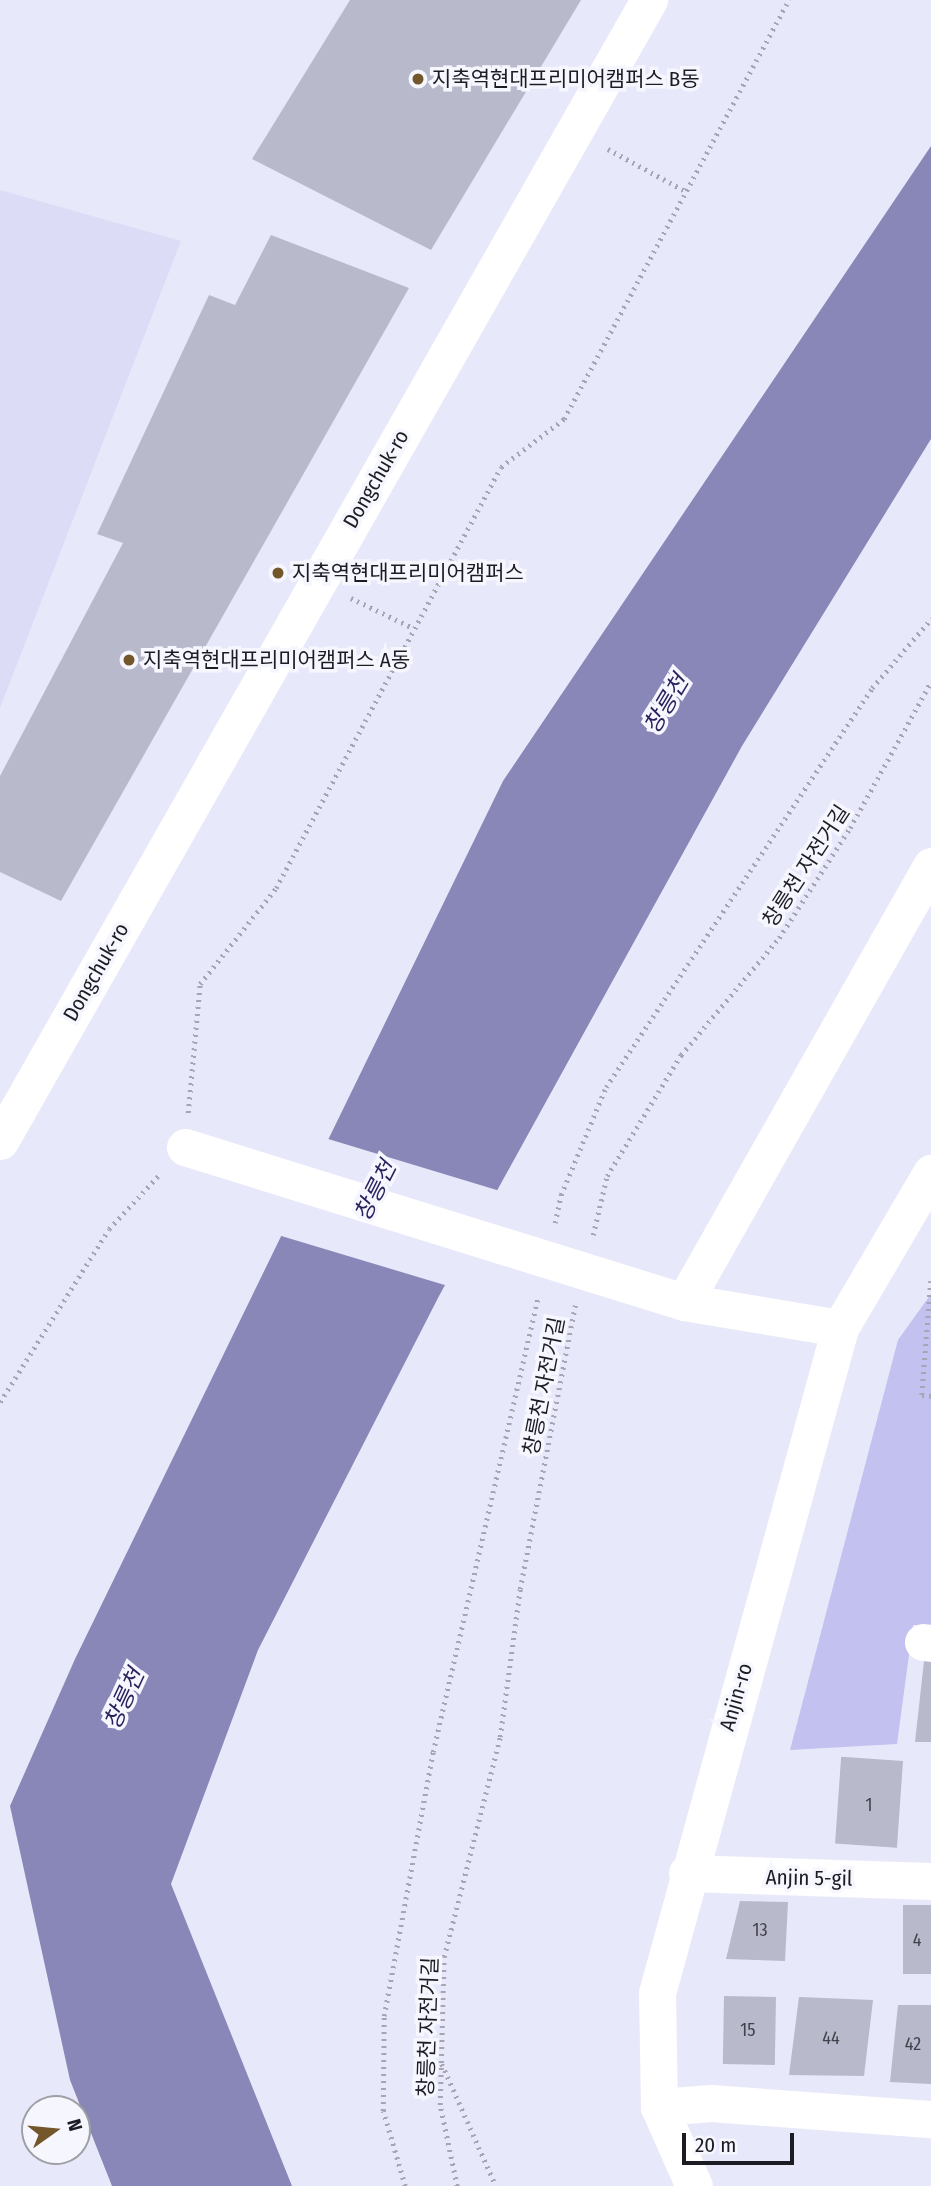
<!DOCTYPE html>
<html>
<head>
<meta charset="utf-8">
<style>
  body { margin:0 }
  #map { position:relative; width:931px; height:2186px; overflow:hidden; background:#e8e8fb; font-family:"Fira Sans Condensed","Noto Sans KR",sans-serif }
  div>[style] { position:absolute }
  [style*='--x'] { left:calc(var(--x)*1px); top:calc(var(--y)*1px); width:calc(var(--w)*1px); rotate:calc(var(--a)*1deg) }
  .built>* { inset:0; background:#dcdcf6 }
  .green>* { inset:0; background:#c2c1ef }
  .water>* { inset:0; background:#8987b7 }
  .pier>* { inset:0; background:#e8e8fb }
  .building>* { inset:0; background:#b9b9cc; transform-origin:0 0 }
  .path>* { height:4.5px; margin-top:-2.25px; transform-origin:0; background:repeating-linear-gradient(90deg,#a5a5b4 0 2px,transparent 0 7px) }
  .minor>* { height:37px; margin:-18.5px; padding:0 18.5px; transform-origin:18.5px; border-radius:18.5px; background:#fff }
  .dots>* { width:19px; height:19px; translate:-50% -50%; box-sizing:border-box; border:4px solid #f6f7fe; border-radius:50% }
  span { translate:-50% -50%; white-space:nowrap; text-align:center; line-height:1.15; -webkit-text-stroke:7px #f6f7fe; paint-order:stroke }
  .number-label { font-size:18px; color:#44434d }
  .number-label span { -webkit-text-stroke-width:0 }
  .poi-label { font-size:21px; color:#1d1c23 }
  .left { translate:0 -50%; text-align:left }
  .street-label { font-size:21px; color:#1d1c23 }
  .water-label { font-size:23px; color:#2b215d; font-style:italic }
  .north { position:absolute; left:21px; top:2095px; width:70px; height:70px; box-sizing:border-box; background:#f6f7fe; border:2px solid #9f9fa6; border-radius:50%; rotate:75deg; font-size:19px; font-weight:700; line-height:28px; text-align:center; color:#1d1c23 }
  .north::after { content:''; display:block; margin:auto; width:24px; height:32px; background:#73562a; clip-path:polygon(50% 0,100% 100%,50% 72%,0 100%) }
  .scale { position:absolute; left:682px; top:2133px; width:112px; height:32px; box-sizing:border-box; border:4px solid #1d1c23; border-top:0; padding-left:9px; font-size:21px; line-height:24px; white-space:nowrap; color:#1d1c23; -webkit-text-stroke:5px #f6f7fe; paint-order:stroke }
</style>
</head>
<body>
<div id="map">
  <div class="built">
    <i style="clip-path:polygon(0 190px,181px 241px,0 708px)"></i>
  </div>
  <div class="green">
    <i style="clip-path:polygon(931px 1294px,931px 1625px,913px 1625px,897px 1744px,790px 1750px,898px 1340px)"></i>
  </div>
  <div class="water">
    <i style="clip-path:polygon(931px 146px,931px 439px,742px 746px,439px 1296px,258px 1650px,171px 1884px,292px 2186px,112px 2186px,70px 2080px,10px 1806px,75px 1659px,503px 781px)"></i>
  </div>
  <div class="pier">
    <i style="clip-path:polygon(325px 1138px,500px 1191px,448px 1286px,278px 1235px)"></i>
  </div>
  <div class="building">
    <i style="clip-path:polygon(350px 0,581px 0,431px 250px,252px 159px)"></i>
    <i style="clip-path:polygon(271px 235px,409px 288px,61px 901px,0 872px,0 776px,123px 543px,97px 534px,209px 295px,235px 305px)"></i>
    <i style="clip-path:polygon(924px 1661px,931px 1661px,931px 1742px,915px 1742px)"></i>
    <i style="left:903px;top:1761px;width:87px;height:62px;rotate:94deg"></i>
    <i style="clip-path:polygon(740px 1901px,788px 1902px,785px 1961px,726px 1959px)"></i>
    <i style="left:903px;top:1905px;width:28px;height:69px"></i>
    <i style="left:724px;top:1996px;width:52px;height:68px;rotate:1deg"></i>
    <i style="clip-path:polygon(799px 1997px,873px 2000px,864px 2076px,789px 2075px)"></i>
    <i style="clip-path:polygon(898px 2005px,931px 2005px,931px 2084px,890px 2082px)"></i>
  </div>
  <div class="path">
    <i style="--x:608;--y:149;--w:90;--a:28.6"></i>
    <i style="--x:351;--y:598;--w:69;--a:25.8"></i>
    <i style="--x:188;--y:1113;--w:130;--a:-84.7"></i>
    <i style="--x:200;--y:984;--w:122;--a:-51.6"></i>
    <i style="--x:276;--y:888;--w:477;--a:-61.9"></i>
    <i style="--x:501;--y:467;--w:79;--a:-37.3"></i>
    <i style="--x:564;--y:419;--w:476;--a:-61.8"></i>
    <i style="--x:555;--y:1223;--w:29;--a:-78"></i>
    <i style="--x:561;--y:1195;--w:117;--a:-67.4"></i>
    <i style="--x:606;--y:1087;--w:480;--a:-56.3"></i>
    <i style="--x:872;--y:688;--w:91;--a:-49.5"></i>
    <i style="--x:593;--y:1235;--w:61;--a:-76.7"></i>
    <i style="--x:607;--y:1176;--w:142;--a:-58.6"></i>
    <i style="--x:681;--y:1055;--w:153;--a:-50.1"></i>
    <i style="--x:779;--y:938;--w:131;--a:-57.2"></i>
    <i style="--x:850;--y:828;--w:167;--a:-61"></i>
    <i style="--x:931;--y:1281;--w:114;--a:94.5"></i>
    <i style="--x:922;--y:1395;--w:9;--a:6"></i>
    <i style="--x:0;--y:1402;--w:204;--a:-57.8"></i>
    <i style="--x:109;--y:1229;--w:75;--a:-47.2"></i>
    <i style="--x:442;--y:2064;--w:133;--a:66.1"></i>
    <i style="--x:405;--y:2186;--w:78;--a:-106.3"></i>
    <i style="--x:383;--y:2111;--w:95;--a:-89.4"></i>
    <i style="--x:384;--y:2016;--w:269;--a:-79.5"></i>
    <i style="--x:433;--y:1752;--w:467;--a:-77"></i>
    <i style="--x:457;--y:2186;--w:83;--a:-101.9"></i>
    <i style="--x:440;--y:2105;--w:148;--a:-88.5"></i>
    <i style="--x:444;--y:1957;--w:227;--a:-75.7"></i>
    <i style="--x:500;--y:1737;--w:149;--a:-82.3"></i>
    <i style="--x:520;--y:1589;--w:289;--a:-79"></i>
  </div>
  <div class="minor">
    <i style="--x:0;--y:1141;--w:1313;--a:-60.37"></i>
    <i style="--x:185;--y:1147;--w:523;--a:17.26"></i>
    <i style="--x:684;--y:1302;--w:158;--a:9.5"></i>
    <i style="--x:684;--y:1302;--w:501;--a:-60.47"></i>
    <i style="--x:923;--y:1642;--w:8;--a:7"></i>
    <i style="--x:687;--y:1873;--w:244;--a:1.9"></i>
    <i style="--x:659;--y:2107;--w:52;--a:-4.4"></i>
    <i style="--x:711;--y:2103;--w:221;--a:4.2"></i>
    <i style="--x:694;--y:2186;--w:86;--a:-113.9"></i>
    <i style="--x:659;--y:2107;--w:114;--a:-91"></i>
    <i style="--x:657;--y:1993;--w:690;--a:-74.61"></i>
    <i style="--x:840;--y:1328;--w:180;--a:-59.6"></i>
  </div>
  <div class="dots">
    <i style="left:418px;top:79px;background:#73562a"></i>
    <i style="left:278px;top:573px;background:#73562a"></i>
    <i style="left:129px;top:660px;background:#73562a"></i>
  </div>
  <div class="number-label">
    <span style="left:869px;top:1805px">1</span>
    <span style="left:760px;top:1930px">13</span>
    <span style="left:917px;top:1940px">4</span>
    <span style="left:748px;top:2030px">15</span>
    <span style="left:831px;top:2038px">44</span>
    <span style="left:913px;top:2044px">42</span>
  </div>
  <div class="poi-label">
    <span class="left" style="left:432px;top:79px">지축역현대프리미어캠퍼스 B동</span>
    <span class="left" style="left:292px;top:573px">지축역현대프리미어캠퍼스</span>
    <span class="left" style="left:143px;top:660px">지축역현대프리미어캠퍼스 A동</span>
  </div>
  <div class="street-label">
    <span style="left:376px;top:479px;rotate:-60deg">Dongchuk-ro</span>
    <span style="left:806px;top:866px;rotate:-57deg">창릉천 자전거길</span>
    <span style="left:96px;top:972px;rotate:-60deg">Dongchuk-ro</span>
    <span style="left:544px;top:1386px;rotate:-79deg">창릉천 자전거길</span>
    <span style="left:736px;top:1697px;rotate:-74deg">Anjin-ro</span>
    <span style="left:809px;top:1878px;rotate:1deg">Anjin 5-gil</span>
    <span style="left:428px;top:2027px;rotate:-88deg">창릉천 자전거길</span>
  </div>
  <div class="water-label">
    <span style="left:666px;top:704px;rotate:-59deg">창릉천</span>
    <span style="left:375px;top:1191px;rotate:-63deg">창릉천</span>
    <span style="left:124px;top:1699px;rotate:-65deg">창릉천</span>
  </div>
  <div class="north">N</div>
  <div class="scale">20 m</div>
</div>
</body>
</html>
